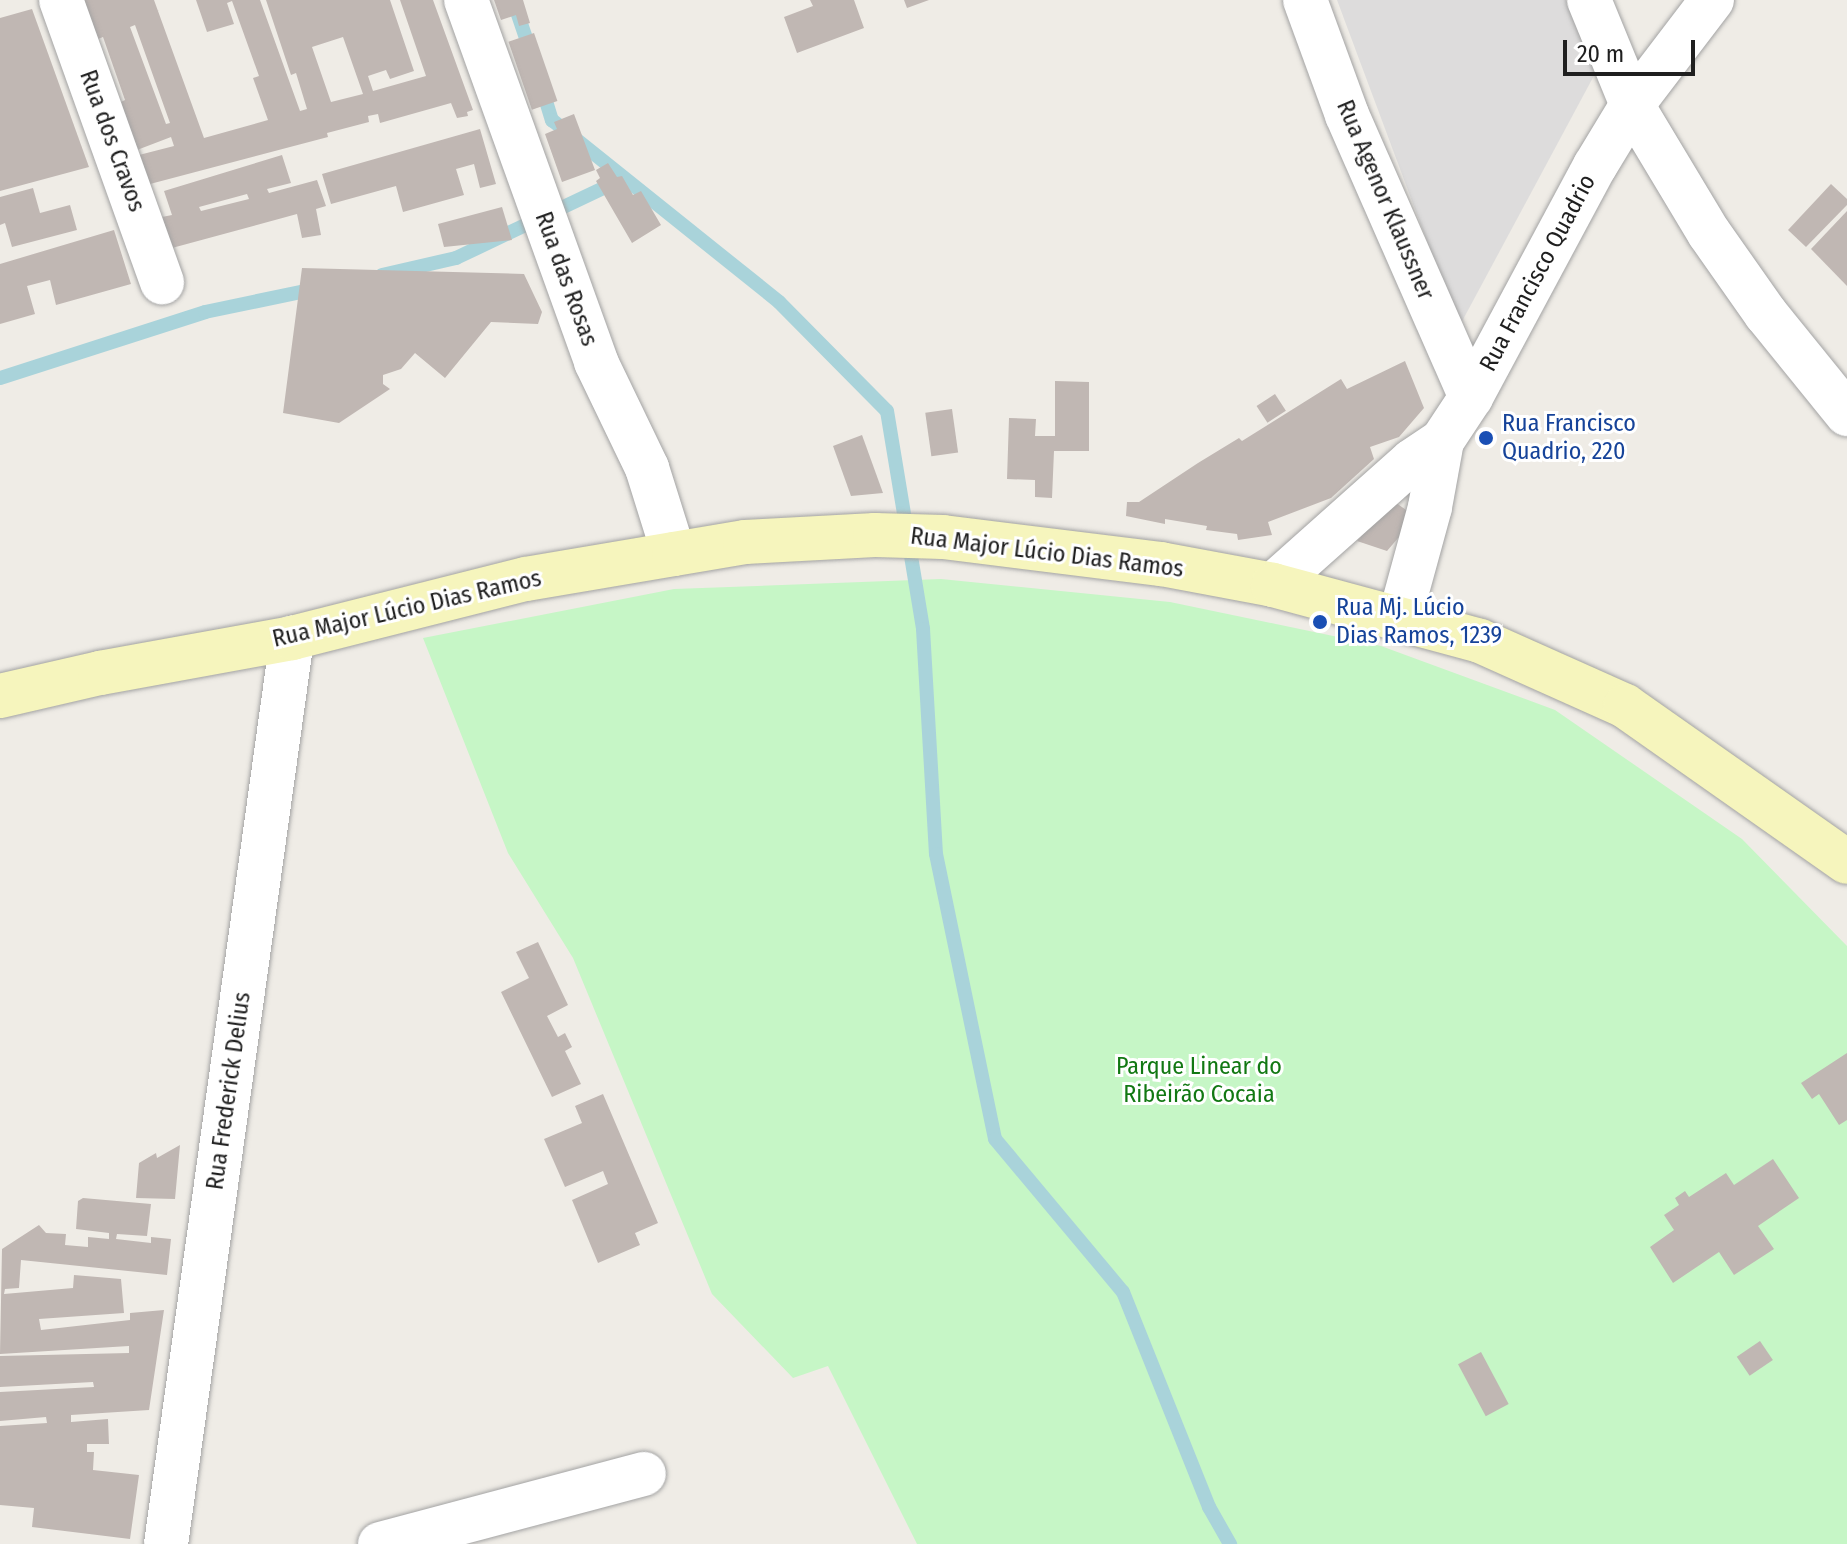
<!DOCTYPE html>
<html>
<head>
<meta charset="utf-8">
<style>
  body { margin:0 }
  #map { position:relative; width:1847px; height:1544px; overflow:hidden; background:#efece6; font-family:"Fira Sans Condensed",sans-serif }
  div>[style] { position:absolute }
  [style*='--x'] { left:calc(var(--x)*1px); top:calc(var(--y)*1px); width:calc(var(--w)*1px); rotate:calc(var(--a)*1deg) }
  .residential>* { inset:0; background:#dddcdc }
  .park>* { inset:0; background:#c6f6c6 }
  .stream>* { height:14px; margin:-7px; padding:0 7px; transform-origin:7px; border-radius:7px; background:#a9d3da }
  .building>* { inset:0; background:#c0b7b3; transform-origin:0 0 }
  .roads { filter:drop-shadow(0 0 2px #a3a3a3) drop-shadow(0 0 2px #a3a3a3) }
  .minor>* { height:44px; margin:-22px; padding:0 22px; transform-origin:22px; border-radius:22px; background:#fff }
  .secondary>* { height:44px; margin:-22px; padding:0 22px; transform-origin:22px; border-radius:22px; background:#f6f5bd }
  .dots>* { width:22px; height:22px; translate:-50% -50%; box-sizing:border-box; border:4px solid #fff; border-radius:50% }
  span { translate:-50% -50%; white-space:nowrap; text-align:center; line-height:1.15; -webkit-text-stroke:6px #fff; paint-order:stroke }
  .street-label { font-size:24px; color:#1f1f1f }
  .transit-label { font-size:24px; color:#164399 }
  .left { translate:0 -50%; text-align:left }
  .park-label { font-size:24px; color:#127813 }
  .scale { position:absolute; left:1563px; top:40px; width:132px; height:36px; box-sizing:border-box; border:4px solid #1f1f1f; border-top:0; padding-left:10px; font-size:24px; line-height:28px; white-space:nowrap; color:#1f1f1f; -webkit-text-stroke:6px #fff; paint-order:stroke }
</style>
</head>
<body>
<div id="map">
  <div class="residential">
    <i style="clip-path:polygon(1337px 0,1566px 0,1597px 70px,1459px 327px)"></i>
  </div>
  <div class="park">
    <i style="clip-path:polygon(941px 579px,1170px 602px,1381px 646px,1555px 710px,1742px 839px,1847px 946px,1847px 1544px,917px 1544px,828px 1366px,793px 1378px,712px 1294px,573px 958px,508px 853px,423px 638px,674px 589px)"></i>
  </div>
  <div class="stream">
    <i style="--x:513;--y:0;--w:56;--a:71.2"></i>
    <i style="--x:542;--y:88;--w:34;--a:73"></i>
    <i style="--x:552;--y:120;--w:291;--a:38.7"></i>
    <i style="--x:779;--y:302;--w:153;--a:45.3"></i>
    <i style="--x:887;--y:411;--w:221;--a:80.6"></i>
    <i style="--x:923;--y:629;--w:225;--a:86.7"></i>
    <i style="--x:936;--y:854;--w:291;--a:78.3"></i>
    <i style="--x:995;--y:1139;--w:199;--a:50.1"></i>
    <i style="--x:1123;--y:1292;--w:232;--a:68.2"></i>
    <i style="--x:1209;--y:1507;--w:43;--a:60.4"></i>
    <i style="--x:382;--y:275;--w:76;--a:-12.9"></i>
    <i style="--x:456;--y:258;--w:179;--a:-25.4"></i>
    <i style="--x:0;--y:378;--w:215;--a:-17.8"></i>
    <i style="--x:205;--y:312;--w:112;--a:-11.8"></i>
  </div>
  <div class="building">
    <i style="clip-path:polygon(evenodd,84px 0,154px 0,204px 138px,268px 120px,253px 78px,259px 76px,232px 1px,227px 3px,234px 24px,207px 32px,196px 0,260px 0,300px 111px,307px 109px,296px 73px,291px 75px,266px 0,390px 0,414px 71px,390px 79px,386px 70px,368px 76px,373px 91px,426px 76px,400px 0,433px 0,473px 110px,467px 112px,468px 116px,457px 118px,451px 103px,380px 123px,378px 114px,368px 116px,369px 122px,327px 133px,328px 137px,150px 184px,139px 155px,174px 146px,171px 137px,137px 150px,121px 102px,125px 100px,103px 37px,98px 39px,84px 0,135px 25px,170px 123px,166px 124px,130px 27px,135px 25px,84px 0,343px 37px,363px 94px,331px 102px,312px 47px,343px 37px)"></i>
    <i style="clip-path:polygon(494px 0,523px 0,530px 23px,519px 26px,516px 15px,501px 20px)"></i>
    <i style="clip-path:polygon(810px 0,854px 0,864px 28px,797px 53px,784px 17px,813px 6px)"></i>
    <i style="clip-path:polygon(904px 0,929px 0,907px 8px)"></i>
    <i style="clip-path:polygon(32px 9px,89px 167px,0 191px,0 18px)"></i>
    <i style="left:534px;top:33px;width:72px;height:27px;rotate:71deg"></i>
    <i style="clip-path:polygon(574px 114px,595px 170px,562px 182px,545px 134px,557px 129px,554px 122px)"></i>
    <i style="clip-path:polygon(480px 129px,496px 184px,480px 188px,474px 164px,456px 169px,464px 195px,403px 212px,396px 186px,331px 204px,322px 174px)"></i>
    <i style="clip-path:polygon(evenodd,282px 155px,291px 183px,267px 189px,269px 193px,317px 180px,326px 206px,316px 209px,321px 235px,302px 238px,297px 214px,172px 248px,162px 217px,172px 215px,164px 191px,282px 155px,247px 194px,249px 199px,201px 211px,199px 207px,247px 194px)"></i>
    <i style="clip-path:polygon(608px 163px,617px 177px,622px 176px,633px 195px,641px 191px,661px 225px,632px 243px,596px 181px,600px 178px,596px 170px)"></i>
    <i style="clip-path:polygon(1831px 184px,1847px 199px,1847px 205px,1806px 247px,1788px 230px)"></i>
    <i style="clip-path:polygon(33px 188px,40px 213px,70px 205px,77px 230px,12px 247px,5px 223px,0 225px,0 197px)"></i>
    <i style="clip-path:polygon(502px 207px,512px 240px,444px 247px,438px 224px)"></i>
    <i style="clip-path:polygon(1847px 211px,1847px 286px,1811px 249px)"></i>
    <i style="clip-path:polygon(114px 230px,131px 284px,56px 305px,50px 280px,27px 286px,35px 314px,0 324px,0 264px)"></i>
    <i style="clip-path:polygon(302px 268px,524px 274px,542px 312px,538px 324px,491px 322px,445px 378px,415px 353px,401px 369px,383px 375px,383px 384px,390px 389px,339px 423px,283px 413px)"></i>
    <i style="clip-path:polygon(1405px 361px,1424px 408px,1399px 437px,1370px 447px,1374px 459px,1331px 498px,1268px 522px,1272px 535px,1238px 540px,1237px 534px,1206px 530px,1207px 526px,1165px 519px,1165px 524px,1126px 516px,1127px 502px,1139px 502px,1198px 463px,1239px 438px,1242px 441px,1341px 379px,1347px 389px)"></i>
    <i style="clip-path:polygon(1055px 381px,1089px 382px,1089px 451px,1054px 451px,1052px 498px,1035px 497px,1035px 480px,1007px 479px,1009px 418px,1036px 419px,1035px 436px,1055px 436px)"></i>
    <i style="left:1275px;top:394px;width:20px;height:22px;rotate:57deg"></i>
    <i style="left:952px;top:409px;width:44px;height:27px;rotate:82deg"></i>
    <i style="clip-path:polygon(862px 435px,883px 493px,851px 496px,833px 446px)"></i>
    <i style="clip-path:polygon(1392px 500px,1416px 517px,1387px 551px,1357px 541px)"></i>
    <i style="clip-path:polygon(538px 942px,568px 1005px,547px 1016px,558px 1037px,565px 1033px,572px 1047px,565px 1051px,581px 1084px,552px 1097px,501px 992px,529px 978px,516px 952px)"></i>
    <i style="clip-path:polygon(1847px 1053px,1847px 1120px,1839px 1125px,1819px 1094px,1812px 1099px,1801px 1083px)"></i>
    <i style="clip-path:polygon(603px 1094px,658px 1223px,635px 1233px,640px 1245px,598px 1263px,572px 1200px,608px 1184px,603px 1171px,565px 1187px,544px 1139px,582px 1123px,575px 1106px)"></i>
    <i style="clip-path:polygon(180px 1145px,175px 1199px,136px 1198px,139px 1163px,156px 1153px,157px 1158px)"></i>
    <i style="clip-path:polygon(1773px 1159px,1799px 1198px,1758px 1226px,1774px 1249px,1734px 1275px,1719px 1252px,1673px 1283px,1650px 1247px,1674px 1230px,1664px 1215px,1679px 1205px,1675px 1198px,1685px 1191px,1689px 1197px,1726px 1173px,1734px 1185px)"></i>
    <i style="clip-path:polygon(83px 1198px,151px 1204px,147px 1236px,117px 1234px,116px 1239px,151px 1243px,151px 1237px,171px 1239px,167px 1275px,21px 1260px,19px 1288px,5px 1289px,4px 1294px,73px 1288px,74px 1275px,121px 1279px,124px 1313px,39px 1319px,41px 1330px,130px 1320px,130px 1313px,164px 1310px,149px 1410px,71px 1415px,71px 1422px,108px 1419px,109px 1444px,87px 1444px,87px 1452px,94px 1452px,93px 1470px,139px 1475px,130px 1539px,32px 1527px,34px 1508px,0 1505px,0 1426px,47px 1423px,46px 1417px,0 1421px,0 1392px,94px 1387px,93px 1382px,0 1387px,0 1356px,129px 1353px,129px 1346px,0 1354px,2px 1249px,39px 1225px,46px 1233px,66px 1234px,65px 1245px,88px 1247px,88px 1237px,109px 1239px,109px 1233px,76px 1229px,78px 1201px)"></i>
    <i style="left:1760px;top:1341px;width:23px;height:28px;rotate:56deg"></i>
    <i style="left:1481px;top:1352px;width:59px;height:26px;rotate:62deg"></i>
  </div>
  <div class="roads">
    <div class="minor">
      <i style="--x:61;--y:0;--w:300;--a:70.3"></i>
      <i style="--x:466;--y:0;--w:385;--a:70.2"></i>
      <i style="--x:596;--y:362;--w:118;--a:64.3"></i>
      <i style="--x:647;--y:468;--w:90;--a:72.6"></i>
      <i style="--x:1305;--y:0;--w:122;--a:69.9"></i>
      <i style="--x:1347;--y:115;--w:308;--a:66.3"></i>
      <i style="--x:1589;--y:0;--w:113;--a:67.7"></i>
      <i style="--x:1632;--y:105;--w:149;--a:59"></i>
      <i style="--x:1709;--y:233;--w:99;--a:54.9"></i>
      <i style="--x:1766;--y:314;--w:129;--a:51"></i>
      <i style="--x:1273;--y:585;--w:186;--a:-41.7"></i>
      <i style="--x:1412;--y:461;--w:36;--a:-34"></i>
      <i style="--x:1442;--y:441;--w:53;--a:-56.6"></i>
      <i style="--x:1471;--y:397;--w:262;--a:-61.8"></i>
      <i style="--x:1595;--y:166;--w:71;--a:-58.8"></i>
      <i style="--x:1632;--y:105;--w:132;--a:-52.7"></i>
      <i style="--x:1400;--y:617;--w:114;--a:-74.7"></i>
      <i style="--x:1430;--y:507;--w:67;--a:-79.7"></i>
      <i style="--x:166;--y:1544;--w:915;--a:-82.08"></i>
      <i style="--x:380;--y:1544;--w:273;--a:-14.9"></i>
    </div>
    <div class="secondary">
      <i style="--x:0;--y:696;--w:103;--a:-13"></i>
      <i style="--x:100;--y:673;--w:195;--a:-10.3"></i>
      <i style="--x:292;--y:638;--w:241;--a:-14.2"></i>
      <i style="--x:526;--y:579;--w:150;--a:-9.6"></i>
      <i style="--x:674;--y:554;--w:72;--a:-9.6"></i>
      <i style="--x:745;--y:542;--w:130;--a:-3.1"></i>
      <i style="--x:875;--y:535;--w:68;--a:1.7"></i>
      <i style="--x:943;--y:537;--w:220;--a:7.1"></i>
      <i style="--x:1161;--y:564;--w:114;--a:10.6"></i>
      <i style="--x:1273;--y:585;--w:214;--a:15.1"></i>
      <i style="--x:1480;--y:641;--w:159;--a:24.1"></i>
      <i style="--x:1625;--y:706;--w:271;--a:35.1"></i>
    </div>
  </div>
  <div class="dots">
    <i style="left:1486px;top:438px;background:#1a4fb4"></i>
    <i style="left:1320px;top:622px;background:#1a4fb4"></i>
  </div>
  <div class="street-label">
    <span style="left:112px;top:141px;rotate:70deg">Rua dos Cravos</span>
    <span style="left:1385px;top:200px;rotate:67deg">Rua Agenor Klaussner</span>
    <span style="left:1538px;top:273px;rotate:-62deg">Rua Francisco Quadrio</span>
    <span style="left:566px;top:279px;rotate:70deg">Rua das Rosas</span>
    <span style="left:1047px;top:553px;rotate:7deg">Rua Major Lúcio Dias Ramos</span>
    <span style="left:407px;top:609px;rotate:-13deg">Rua Major Lúcio Dias Ramos</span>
    <span style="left:229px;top:1091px;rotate:-82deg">Rua Frederick Delius</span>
  </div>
  <div class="transit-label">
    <span class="left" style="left:1502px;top:438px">Rua Francisco<br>Quadrio, 220</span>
    <span class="left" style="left:1336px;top:622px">Rua Mj. Lúcio<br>Dias Ramos, 1239</span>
  </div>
  <div class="park-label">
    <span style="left:1199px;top:1081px">Parque Linear do<br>Ribeirão Cocaia</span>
  </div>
  <div class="scale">20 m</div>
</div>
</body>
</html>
